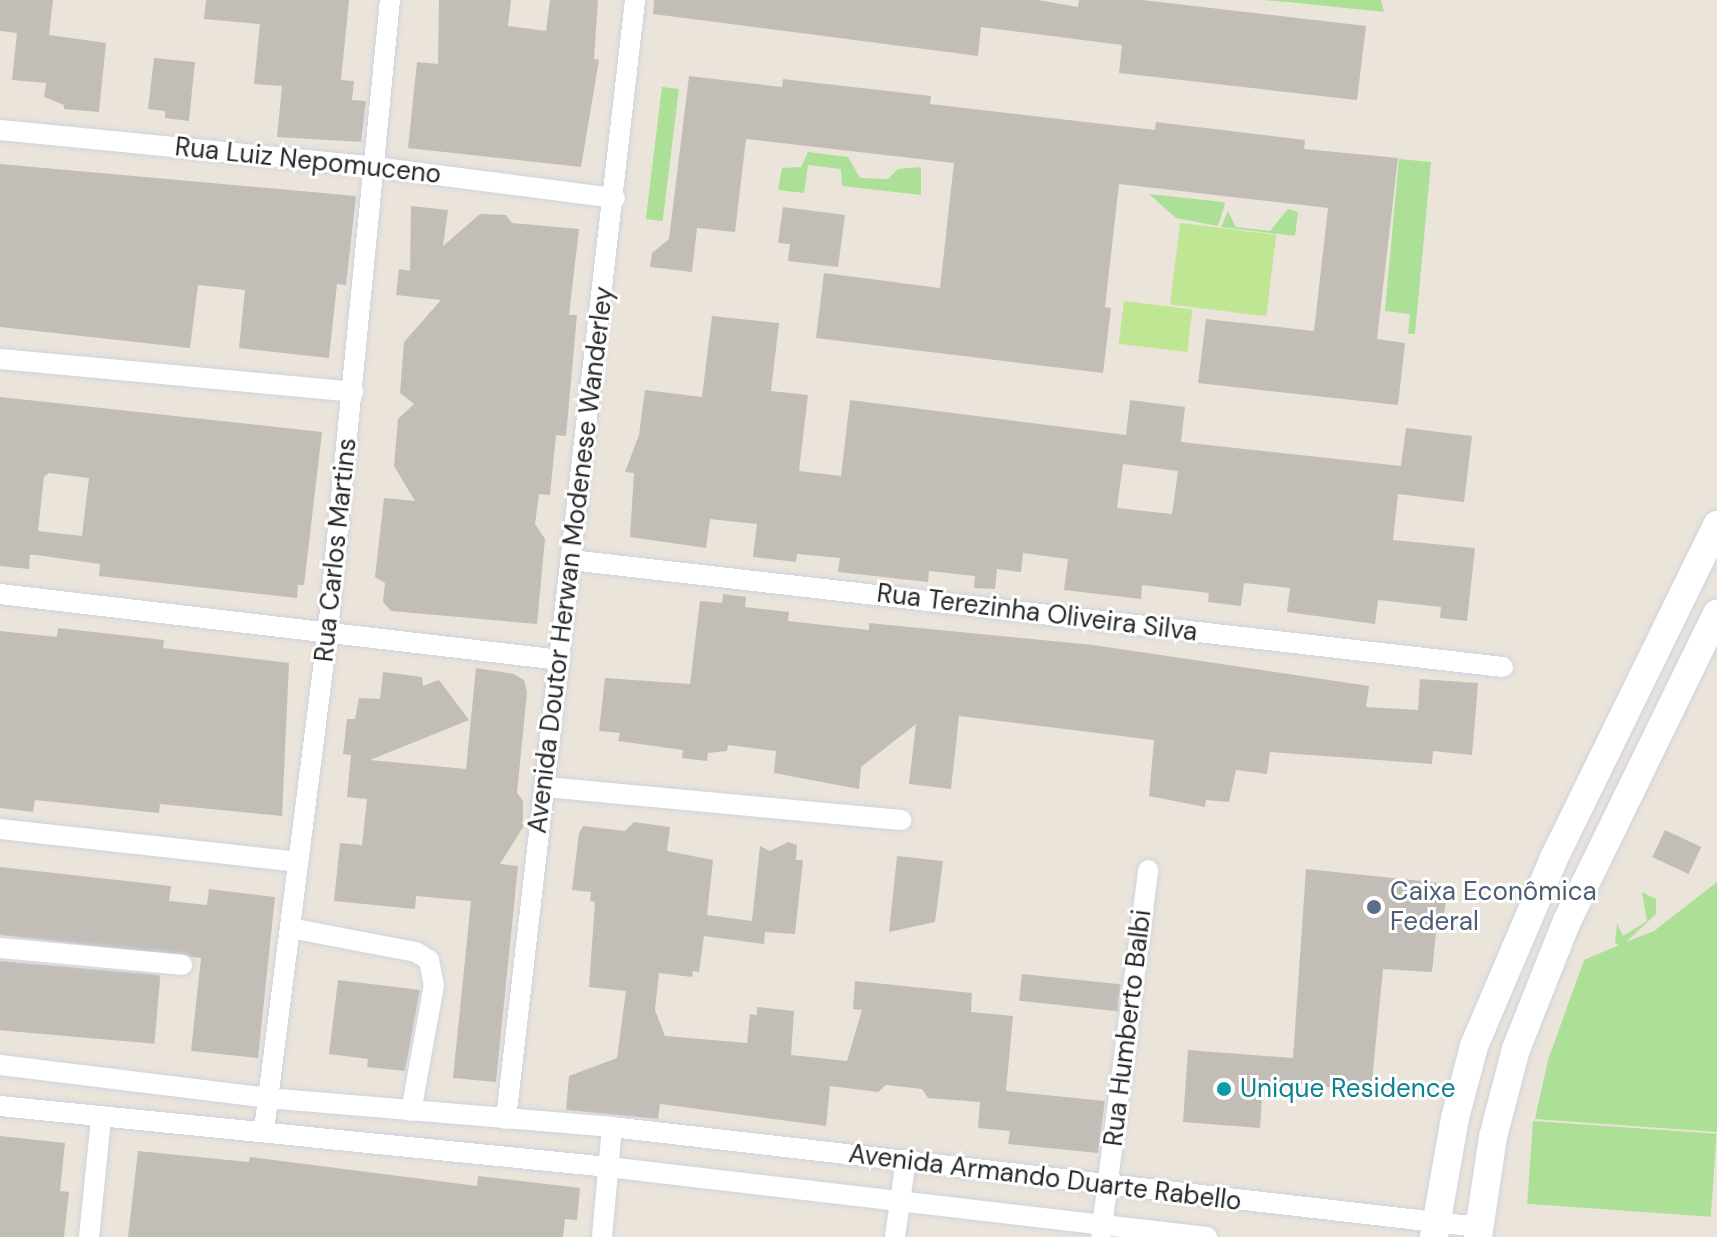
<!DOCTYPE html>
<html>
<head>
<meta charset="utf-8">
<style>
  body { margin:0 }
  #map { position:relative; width:1717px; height:1237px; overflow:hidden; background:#eae4da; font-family:"DM Sans",sans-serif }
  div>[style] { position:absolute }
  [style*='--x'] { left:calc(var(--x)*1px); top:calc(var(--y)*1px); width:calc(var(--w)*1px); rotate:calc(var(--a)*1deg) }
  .green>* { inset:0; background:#ace097; transform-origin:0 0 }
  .pitch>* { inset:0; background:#bfe793; transform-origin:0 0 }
  .building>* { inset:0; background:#c2beb7; transform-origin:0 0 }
  .roads { filter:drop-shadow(0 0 2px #cfd2e1) drop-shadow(0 0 2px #cfd2e1) }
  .street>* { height:20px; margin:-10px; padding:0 10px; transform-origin:10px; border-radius:10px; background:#fff }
  .secondary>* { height:28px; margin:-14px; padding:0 14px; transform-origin:14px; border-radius:14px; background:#fff }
  .dots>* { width:22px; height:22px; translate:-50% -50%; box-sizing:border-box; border:4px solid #fff; border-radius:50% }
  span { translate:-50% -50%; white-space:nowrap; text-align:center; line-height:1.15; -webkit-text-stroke:6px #fff; paint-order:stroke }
  .street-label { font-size:26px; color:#282828 }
  .service-label { font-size:26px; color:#4e5e75 }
  .left { translate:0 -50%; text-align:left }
  .culture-label { font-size:26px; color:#0d838f }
</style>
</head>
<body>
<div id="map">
  <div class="green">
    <i style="clip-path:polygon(1264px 0,1381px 0,1384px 12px,1288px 2px)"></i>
    <i style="left:662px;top:87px;width:17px;height:133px;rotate:7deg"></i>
    <i style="clip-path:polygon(808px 152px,848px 157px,860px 178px,888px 179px,898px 169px,921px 167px,921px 195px,842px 186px,841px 169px,808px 165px,804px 193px,778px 190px,782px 168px,801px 167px)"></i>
    <i style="clip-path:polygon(1399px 159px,1431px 162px,1415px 334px,1408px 334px,1410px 314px,1385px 311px)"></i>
    <i style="clip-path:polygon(1149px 194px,1223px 202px,1225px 204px,1218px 226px,1176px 218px)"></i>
    <i style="clip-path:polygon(1288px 209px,1298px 212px,1295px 236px,1221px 227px,1228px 211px,1236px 227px,1270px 231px)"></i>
    <i style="clip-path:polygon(1717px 882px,1717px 1132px,1535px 1119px,1548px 1060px,1584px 960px,1619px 945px,1615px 943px,1617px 923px,1623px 936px,1647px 921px,1642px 892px,1656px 899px,1656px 914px,1626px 942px,1654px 931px)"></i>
    <i style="left:1533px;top:1121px;width:184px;height:83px;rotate:4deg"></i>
  </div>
  <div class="pitch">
    <i style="left:1180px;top:223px;width:97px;height:82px;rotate:7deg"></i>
    <i style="left:1124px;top:301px;width:69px;height:43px;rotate:7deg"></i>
  </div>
  <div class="building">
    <i style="clip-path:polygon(0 0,53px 0,49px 35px,106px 43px,99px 112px,64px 109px,64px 105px,44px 97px,46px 83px,12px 80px,17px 33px,0 31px)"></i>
    <i style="clip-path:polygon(206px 0,349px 0,341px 80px,354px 81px,352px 100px,366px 101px,361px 142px,277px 137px,282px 86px,254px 84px,260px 24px,204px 19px)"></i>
    <i style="clip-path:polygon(439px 0,511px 0,508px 26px,546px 31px,550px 0,598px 0,594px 59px,599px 60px,581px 167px,408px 148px,417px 62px,438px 64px)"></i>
    <i style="clip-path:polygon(654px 0,1038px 0,1078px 7px,1079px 0,1142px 0,1366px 26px,1357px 100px,1119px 73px,1122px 45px,981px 27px,978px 56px,653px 14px)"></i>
    <i style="clip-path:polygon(154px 58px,195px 62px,189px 121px,165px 118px,165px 111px,148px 109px)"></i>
    <i style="clip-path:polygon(689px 76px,782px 87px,783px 79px,931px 96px,930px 104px,1155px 130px,1156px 122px,1305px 140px,1304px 149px,1398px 158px,1377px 339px,1405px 343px,1398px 405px,1198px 383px,1206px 319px,1314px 331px,1328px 208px,1119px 184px,1105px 307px,1111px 308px,1103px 373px,816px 338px,824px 273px,940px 288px,954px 163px,746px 139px,735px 232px,697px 228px,692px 272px,650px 267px,652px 253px,669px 239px)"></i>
    <i style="clip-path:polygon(0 164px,356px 196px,346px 285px,337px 284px,329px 358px,239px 348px,245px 290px,198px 285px,190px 348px,0 327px)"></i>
    <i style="clip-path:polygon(411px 206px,448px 210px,443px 246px,480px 214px,506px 215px,512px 223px,579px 229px,569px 315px,577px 315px,566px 436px,556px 435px,550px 495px,539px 494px,535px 524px,545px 539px,537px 624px,391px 611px,383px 602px,385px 583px,375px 577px,384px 498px,415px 501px,394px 466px,398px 419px,414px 404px,400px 393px,404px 342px,441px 300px,396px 295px,399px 269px,410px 271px)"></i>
    <i style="clip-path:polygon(783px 207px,845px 215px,838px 267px,788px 261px,790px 244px,778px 243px)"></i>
    <i style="clip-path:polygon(evenodd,712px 316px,779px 323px,771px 391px,808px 395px,799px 471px,841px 476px,850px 400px,1126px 435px,1130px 400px,1185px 407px,1181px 442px,1401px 466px,1406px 428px,1472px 436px,1464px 502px,1398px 494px,1393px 540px,1475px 548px,1467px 621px,1440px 618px,1441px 607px,1378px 600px,1375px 624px,1287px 612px,1290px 588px,1244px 583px,1241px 606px,1208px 602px,1209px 593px,1142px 585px,1141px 599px,1064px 590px,1068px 559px,1023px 553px,1021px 572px,997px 569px,995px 589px,974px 588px,975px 576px,929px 571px,928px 582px,838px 572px,840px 558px,797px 554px,796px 562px,753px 557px,757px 524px,710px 519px,706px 548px,630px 537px,634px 473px,625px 472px,639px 435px,645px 390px,702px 397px,712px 316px,1123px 464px,1178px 471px,1172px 514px,1117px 508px,1123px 464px)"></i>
    <i style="clip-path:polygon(evenodd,0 397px,322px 432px,304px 585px,298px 585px,297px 598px,99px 576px,100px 564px,36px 555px,30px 555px,29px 569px,0 566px,0 397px,49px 473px,89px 478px,82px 536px,38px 531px,44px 477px,49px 473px)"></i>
    <i style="clip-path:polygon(723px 594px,746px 597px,745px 607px,789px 612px,788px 621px,869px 630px,869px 623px,1093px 645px,1369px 686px,1366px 707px,1418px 710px,1420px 679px,1478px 683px,1472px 755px,1433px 751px,1432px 764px,1270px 752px,1267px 774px,1236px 770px,1229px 802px,1206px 800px,1205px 807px,1149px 796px,1154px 740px,959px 716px,951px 789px,909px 784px,916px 724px,861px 767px,859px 789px,774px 773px,776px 751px,728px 745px,727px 751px,708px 753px,707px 761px,682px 758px,683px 750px,618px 741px,620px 733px,599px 731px,605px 678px,690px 684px,700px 601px,722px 603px)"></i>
    <i style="clip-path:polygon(58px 628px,164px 640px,163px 648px,289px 663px,282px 816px,160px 804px,159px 813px,35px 800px,33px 812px,0 808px,0 631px,57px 637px)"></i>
    <i style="clip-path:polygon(476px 668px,514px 674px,524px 680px,527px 692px,517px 793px,523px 801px,523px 827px,500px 864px,518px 866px,496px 1082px,453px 1078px,471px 901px,416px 896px,415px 909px,334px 901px,340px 843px,362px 845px,367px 799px,347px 797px,351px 755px,343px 754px,347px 719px,355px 719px,359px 698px,380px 699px,383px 672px,422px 677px,423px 686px,439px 680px,469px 720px,370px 760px,466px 769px)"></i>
    <i style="clip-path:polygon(634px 822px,670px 827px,667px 851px,713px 860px,707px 915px,752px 921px,760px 846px,770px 851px,788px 842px,797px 845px,796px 860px,803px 860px,795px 934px,765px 932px,764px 944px,704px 936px,699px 972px,693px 971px,692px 977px,659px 973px,655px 1010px,665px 1036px,747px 1043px,750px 1014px,757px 1015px,757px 1007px,794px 1011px,791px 1055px,847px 1061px,862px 1010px,853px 1009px,855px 981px,972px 993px,971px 1012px,1013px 1016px,1006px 1091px,1105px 1101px,1098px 1153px,1008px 1144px,1010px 1131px,978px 1128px,980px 1102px,928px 1098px,922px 1089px,886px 1085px,878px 1092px,830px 1086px,826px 1126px,660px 1104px,658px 1119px,566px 1110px,569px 1076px,617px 1058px,626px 991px,589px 987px,595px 902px,590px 901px,591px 892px,572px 890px,579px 833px,583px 826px,625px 831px)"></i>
    <i style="left:1665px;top:830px;width:40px;height:30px;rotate:25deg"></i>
    <i style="clip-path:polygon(897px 856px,943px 861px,935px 922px,889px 932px)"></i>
    <i style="clip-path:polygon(0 867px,171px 886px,169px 901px,207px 905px,209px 889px,275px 897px,258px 1058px,191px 1051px,201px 958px,0 935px)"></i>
    <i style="clip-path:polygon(1306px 869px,1441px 883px,1440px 890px,1447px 891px,1443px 924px,1437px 923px,1432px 972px,1383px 969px,1371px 1091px,1263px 1081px,1260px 1128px,1183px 1122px,1188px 1050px,1293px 1058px)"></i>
    <i style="left:0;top:961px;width:161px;height:69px;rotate:5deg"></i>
    <i style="left:1022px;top:974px;width:99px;height:27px;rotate:6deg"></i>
    <i style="clip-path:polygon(338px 980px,420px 990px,405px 1071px,367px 1067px,368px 1059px,329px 1054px)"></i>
    <i style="clip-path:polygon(0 1136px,65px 1143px,60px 1191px,69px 1192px,64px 1237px,0 1237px)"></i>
    <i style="clip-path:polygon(138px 1151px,238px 1161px,249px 1162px,250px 1157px,477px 1186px,478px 1176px,580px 1188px,577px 1220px,565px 1219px,563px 1237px,128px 1237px)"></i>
  </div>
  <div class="roads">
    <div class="street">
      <i style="--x:0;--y:130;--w:377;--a:5.6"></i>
      <i style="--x:375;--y:167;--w:242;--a:7.4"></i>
      <i style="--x:0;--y:359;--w:355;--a:5.3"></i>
      <i style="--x:571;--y:560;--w:938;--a:6.55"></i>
      <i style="--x:0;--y:594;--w:564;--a:6.72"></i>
      <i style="--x:545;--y:787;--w:358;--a:5.3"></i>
      <i style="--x:0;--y:829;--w:300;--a:6.3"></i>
      <i style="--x:290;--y:928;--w:128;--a:10.8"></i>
      <i style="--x:416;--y:952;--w:15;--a:32"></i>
      <i style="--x:429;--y:960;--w:25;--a:79"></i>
      <i style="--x:434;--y:985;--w:128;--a:100.3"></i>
      <i style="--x:0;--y:948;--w:183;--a:5.3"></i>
      <i style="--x:0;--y:1065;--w:270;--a:7"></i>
      <i style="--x:268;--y:1098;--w:345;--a:4.8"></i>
      <i style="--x:612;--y:1127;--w:873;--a:6.58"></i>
      <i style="--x:0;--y:1106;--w:611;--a:5.73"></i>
      <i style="--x:608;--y:1167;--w:603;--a:6.67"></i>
      <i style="--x:506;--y:1119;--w:1126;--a:-83.42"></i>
      <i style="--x:264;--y:1130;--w:504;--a:-82.71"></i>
      <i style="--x:328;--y:630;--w:633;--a:-84.38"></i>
      <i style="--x:1101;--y:1234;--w:367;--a:-82.6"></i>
      <i style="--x:89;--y:1237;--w:120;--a:-84.2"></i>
      <i style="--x:602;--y:1237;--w:110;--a:-84.8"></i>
      <i style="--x:895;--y:1237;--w:78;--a:-81.9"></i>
    </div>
    <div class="secondary">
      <i style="--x:1434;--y:1237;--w:121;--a:-80"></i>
      <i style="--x:1455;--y:1118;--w:74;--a:-75.2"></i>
      <i style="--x:1474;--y:1046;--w:204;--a:-66.9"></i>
      <i style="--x:1554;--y:858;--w:371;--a:-63.9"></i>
      <i style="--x:1478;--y:1237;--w:101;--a:-81.5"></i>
      <i style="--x:1493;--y:1137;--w:91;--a:-75.4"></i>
      <i style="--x:1516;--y:1049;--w:138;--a:-68.3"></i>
      <i style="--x:1567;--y:921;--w:342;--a:-64"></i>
    </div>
  </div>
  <div class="dots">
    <i style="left:1374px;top:907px;background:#5c6f8a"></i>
    <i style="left:1224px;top:1089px;background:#0f9aa8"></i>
  </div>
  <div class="street-label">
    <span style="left:308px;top:161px;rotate:6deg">Rua Luiz Nepomuceno</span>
    <span style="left:336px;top:550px;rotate:-84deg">Rua Carlos Martins</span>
    <span style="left:571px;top:560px;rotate:-83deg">Avenida Doutor Herwan Modenese Wanderley</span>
    <span style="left:1037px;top:613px;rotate:7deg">Rua Terezinha Oliveira Silva</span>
    <span style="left:1128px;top:1028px;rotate:-83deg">Rua Humberto Balbi</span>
    <span style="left:1045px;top:1178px;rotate:7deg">Avenida Armando Duarte Rabello</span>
  </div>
  <div class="service-label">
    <span class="left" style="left:1390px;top:907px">Caixa Econômica<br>Federal</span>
  </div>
  <div class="culture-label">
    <span class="left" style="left:1240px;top:1089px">Unique Residence</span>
  </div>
</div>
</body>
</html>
